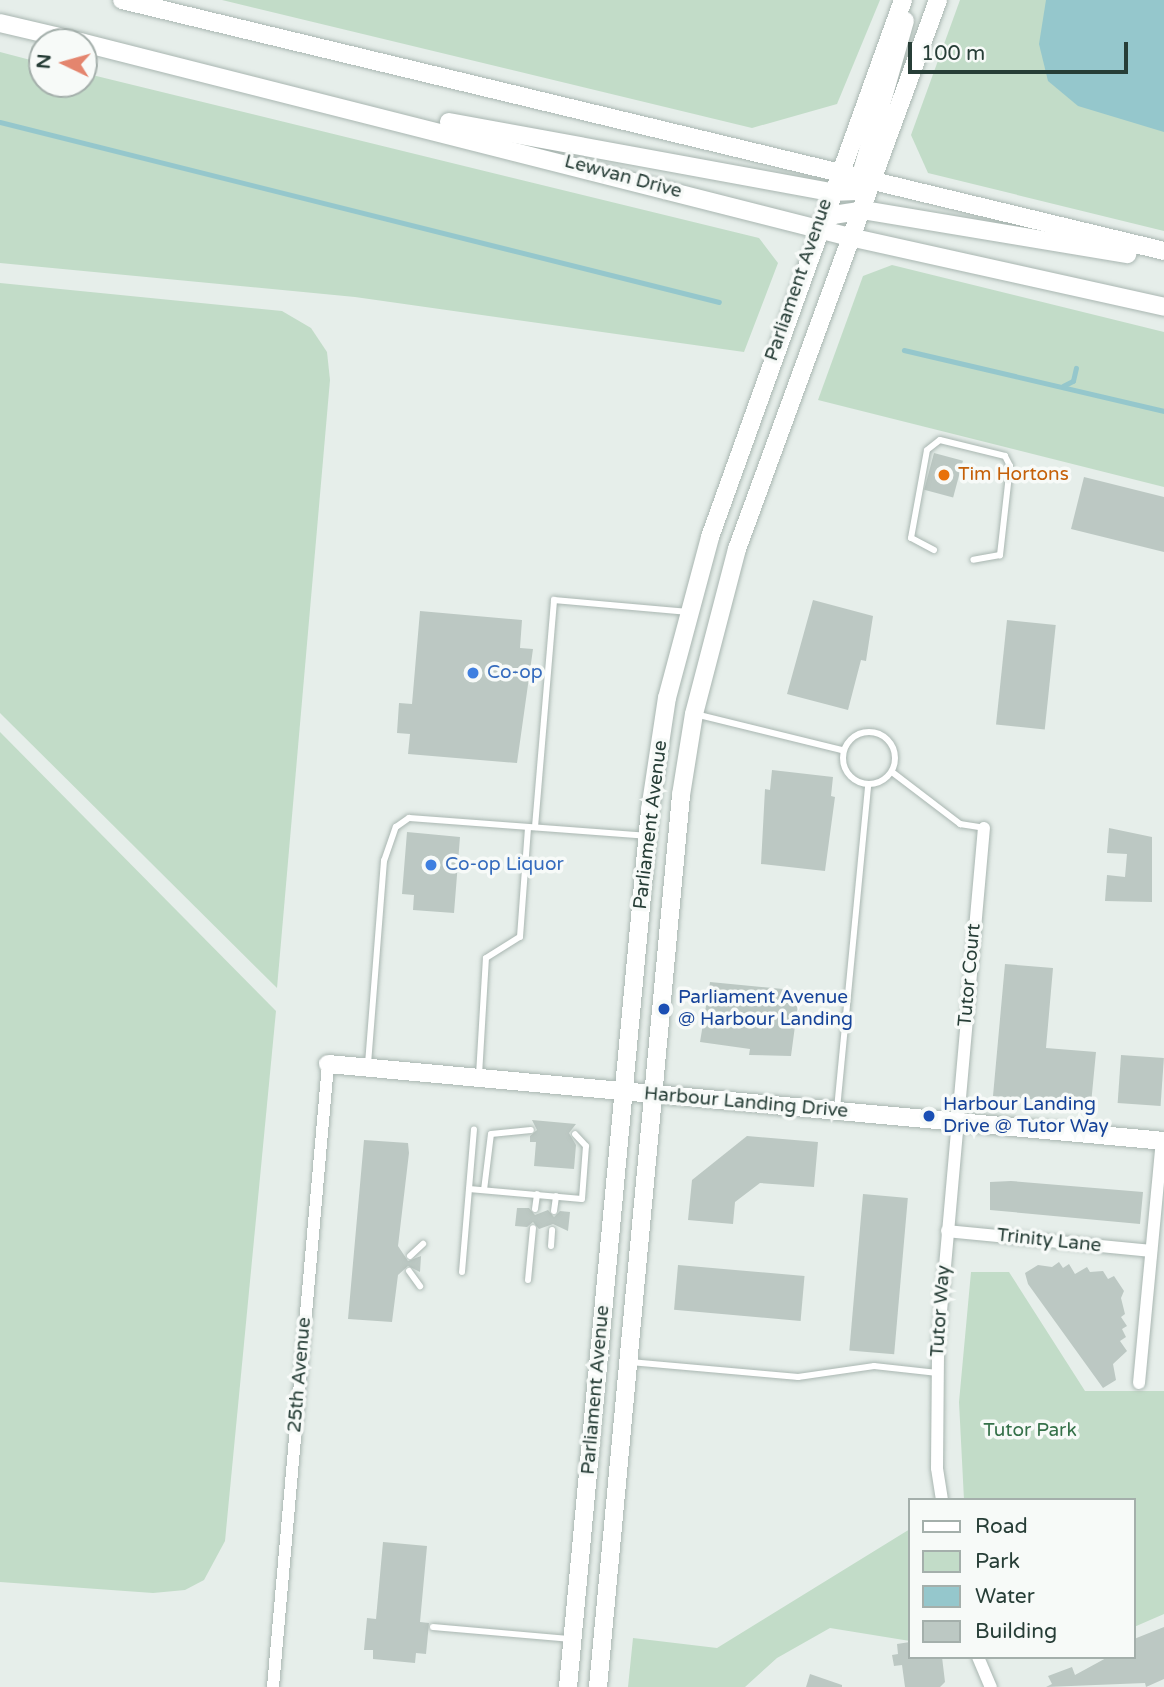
<!DOCTYPE html>
<html>
<head>
<meta charset="utf-8">
<style>
  body { margin:0 }
  #map { position:relative; width:1164px; height:1687px; overflow:hidden; background:#e6eeea; font-family:"Varela Round",sans-serif }
  div>[style] { position:absolute }
  [style*='--x'] { left:calc(var(--x)*1px); top:calc(var(--y)*1px); width:calc(var(--w)*1px); rotate:calc(var(--a)*1deg) }
  .green>* { inset:0; background:#c2dcc8 }
  .water>* { inset:0; background:#95c7cc }
  .stream>* { height:4.5px; margin:-2.25px; padding:0 2.25px; transform-origin:2.25px; border-radius:2.25px; background:#95c7cc }
  .building>* { inset:0; background:#bcc8c3; transform-origin:0 0 }
  .roads { filter:drop-shadow(0 0 2px #a9b6b1) drop-shadow(0 0 2px #a9b6b1) }
  .lane>* { height:6px; margin:-3px; padding:0 3px; transform-origin:3px; border-radius:3px; background:#fff }
  .lane>.ring { margin:-3px; padding:0; box-sizing:content-box; background:none; border:6px solid #fff; border-radius:50% }
  .street>* { height:12px; margin:-6px; padding:0 6px; transform-origin:6px; border-radius:6px; background:#fff }
  .secondary>* { height:18px; margin:-9px; padding:0 9px; transform-origin:9px; border-radius:9px; background:#fff }
  .dots>* { width:19px; height:19px; translate:-50% -50%; box-sizing:border-box; border:4px solid #f7faf8; border-radius:50% }
  span { translate:-50% -50%; white-space:nowrap; text-align:center; line-height:1.15; -webkit-text-stroke:7px #f7faf8; paint-order:stroke }
  .street-label { font-size:19px; color:#273e37 }
  .food-label { font-size:19px; color:#c56008 }
  .left { translate:0 -50%; text-align:left }
  .shop-label { font-size:19px; color:#366cbe }
  .transit-label { font-size:19px; color:#164399 }
  .park-label { font-size:19px; color:#357149 }
  .legend { position:absolute; left:908px; top:1498px; width:228px; height:161px; box-sizing:border-box; background:#f7faf8; border:2px solid #a4afab; margin:0; padding:9px 12px; list-style:none; font-size:21px; color:#273e37 }
  .legend li { display:flex; align-items:center; gap:14px; height:35px }
  .legend b { width:35px; border:2px solid #a4afab }
  .north { position:absolute; left:28px; top:28px; width:70px; height:70px; box-sizing:border-box; background:#f7faf8; border:2px solid #a4afab; border-radius:50%; rotate:275deg; font-size:19px; font-weight:700; line-height:28px; text-align:center; color:#273e37 }
  .north::after { content:''; display:block; margin:auto; width:24px; height:32px; background:#e4856e; clip-path:polygon(50% 0,100% 100%,50% 72%,0 100%) }
  .scale { position:absolute; left:908px; top:42px; width:220px; height:32px; box-sizing:border-box; border:4px solid #273e37; border-top:0; padding-left:9px; font-size:21px; line-height:24px; white-space:nowrap; color:#273e37; -webkit-text-stroke:5px #f7faf8; paint-order:stroke }
</style>
</head>
<body>
<div id="map">
  <div class="green">
    <i style="clip-path:polygon(222px 0,880px 0,837px 104px,752px 128px)"></i>
    <i style="clip-path:polygon(960px 0,1164px 0,1164px 231px,928px 173px,911px 135px)"></i>
    <i style="clip-path:polygon(0 52px,42px 63px,42px 84px,84px 84px,84px 73px,759px 238px,778px 263px,744px 352px,355px 297px,0 263px)"></i>
    <i style="clip-path:polygon(892px 265px,1164px 332px,1164px 487px,818px 400px,863px 276px)"></i>
    <i style="clip-path:polygon(0 283px,282px 311px,311px 328px,327px 352px,330px 380px,277px 988px,0 713px)"></i>
    <i style="clip-path:polygon(0 732px,276px 1011px,225px 1541px,204px 1580px,185px 1590px,153px 1593px,0 1582px)"></i>
    <i style="clip-path:polygon(971px 1272px,1009px 1272px,1085px 1391px,1164px 1391px,1164px 1614px,1134px 1627px,1134px 1500px,964px 1500px,959px 1402px)"></i>
    <i style="clip-path:polygon(910px 1529px,910px 1641px,830px 1628px,777px 1658px,745px 1687px,628px 1687px,633px 1638px,717px 1648px)"></i>
  </div>
  <div class="water">
    <i style="clip-path:polygon(1046px 0,1164px 0,1164px 132px,1078px 106px,1048px 81px,1039px 44px)"></i>
  </div>
  <div class="stream">
    <i style="--x:0;--y:122;--w:741;--a:14.05"></i>
    <i style="--x:904;--y:350;--w:267;--a:13.2"></i>
    <i style="--x:1063;--y:386;--w:11;--a:-27"></i>
    <i style="--x:1073;--y:381;--w:13;--a:-77"></i>
  </div>
  <div class="building">
    <i style="left:934px;top:453px;width:30px;height:38px;rotate:15deg"></i>
    <i style="clip-path:polygon(1084px 477px,1164px 497px,1164px 552px,1071px 529px)"></i>
    <i style="clip-path:polygon(813px 600px,873px 616px,866px 661px,861px 660px,848px 710px,787px 694px)"></i>
    <i style="clip-path:polygon(420px 611px,522px 620px,520px 648px,533px 649px,517px 763px,408px 754px,410px 734px,397px 733px,399px 703px,412px 704px)"></i>
    <i style="left:1007px;top:620px;width:49px;height:105px;rotate:6deg"></i>
    <i style="clip-path:polygon(772px 770px,833px 777px,831px 796px,835px 797px,825px 871px,761px 864px,765px 789px,770px 790px)"></i>
    <i style="clip-path:polygon(1109px 828px,1152px 837px,1152px 902px,1105px 901px,1107px 875px,1125px 877px,1127px 854px,1107px 853px)"></i>
    <i style="clip-path:polygon(407px 832px,460px 837px,454px 913px,413px 910px,414px 895px,402px 894px)"></i>
    <i style="clip-path:polygon(1005px 964px,1053px 968px,1046px 1048px,1096px 1052px,1091px 1104px,993px 1096px)"></i>
    <i style="clip-path:polygon(710px 982px,783px 989px,783px 994px,799px 996px,791px 1056px,749px 1055px,750px 1049px,700px 1042px)"></i>
    <i style="left:1121px;top:1055px;width:43px;height:48px;rotate:4deg"></i>
    <i style="clip-path:polygon(532px 1120px,576px 1124px,569px 1133px,576px 1145px,574px 1169px,534px 1166px,536px 1142px,530px 1142px,530px 1136px,537px 1130px)"></i>
    <i style="clip-path:polygon(747px 1136px,818px 1142px,814px 1187px,760px 1183px,735px 1202px,733px 1224px,688px 1220px,692px 1180px)"></i>
    <i style="clip-path:polygon(364px 1140px,408px 1143px,409px 1153px,398px 1246px,408px 1261px,421px 1256px,420px 1272px,408px 1266px,398px 1275px,392px 1322px,348px 1319px)"></i>
    <i style="clip-path:polygon(1011px 1181px,1143px 1192px,1140px 1224px,990px 1210px,990px 1182px)"></i>
    <i style="left:863px;top:1194px;width:45px;height:157px;rotate:5deg"></i>
    <i style="clip-path:polygon(517px 1208px,529px 1208px,535px 1215px,548px 1210px,554px 1217px,560px 1211px,570px 1212px,568px 1231px,553px 1224px,539px 1229px,533px 1222px,527px 1227px,515px 1226px)"></i>
    <i style="clip-path:polygon(1059px 1262px,1063px 1268px,1069px 1264px,1075px 1274px,1087px 1267px,1090px 1272px,1103px 1271px,1108px 1279px,1114px 1276px,1124px 1291px,1121px 1298px,1125px 1314px,1121px 1317px,1127px 1326px,1122px 1329px,1126px 1337px,1120px 1341px,1127px 1351px,1113px 1364px,1116px 1380px,1103px 1388px,1028px 1284px,1025px 1273px,1038px 1265px,1052px 1267px)"></i>
    <i style="left:678px;top:1265px;width:127px;height:45px;rotate:5deg"></i>
    <i style="clip-path:polygon(383px 1542px,427px 1546px,420px 1622px,429px 1623px,426px 1654px,416px 1653px,415px 1663px,373px 1659px,373px 1650px,364px 1650px,367px 1618px,376px 1619px)"></i>
    <i style="clip-path:polygon(1164px 1627px,1164px 1679px,1146px 1687px,1145px 1683px,1046px 1687px,1052px 1684px,1048px 1676px,1072px 1667px,1075px 1675px,1108px 1657px,1134px 1657px,1134px 1639px)"></i>
    <i style="clip-path:polygon(910px 1642px,910px 1657px,942px 1657px,945px 1682px,940px 1687px,905px 1687px,902px 1665px,894px 1666px,892px 1655px,898px 1654px,897px 1644px)"></i>
    <i style="clip-path:polygon(810px 1674px,842px 1685px,842px 1687px,806px 1687px)"></i>
  </div>
  <div class="roads">
    <div class="lane">
      <i style="--x:934;--y:550;--w:26;--a:-152"></i>
      <i style="--x:911;--y:538;--w:89;--a:-79.7"></i>
      <i style="--x:927;--y:450;--w:16;--a:-38"></i>
      <i style="--x:940;--y:440;--w:67;--a:13.8"></i>
      <i style="--x:1005;--y:456;--w:11;--a:63"></i>
      <i style="--x:1010;--y:466;--w:90;--a:96.4"></i>
      <i style="--x:1000;--y:555;--w:27;--a:170"></i>
      <i style="--x:695;--y:714;--w:151;--a:13.8"></i>
      <i class="ring" style="left:843px;top:732px;width:46px;height:46px"></i>
      <i style="--x:892;--y:772;--w:86;--a:37.4"></i>
      <i style="--x:960;--y:824;--w:24;--a:9"></i>
      <i style="--x:535;--y:827;--w:228;--a:-85.2"></i>
      <i style="--x:554;--y:600;--w:135;--a:5.1"></i>
      <i style="--x:368;--y:1064;--w:204;--a:-85.5"></i>
      <i style="--x:384;--y:861;--w:36;--a:-71"></i>
      <i style="--x:396;--y:827;--w:16;--a:-35"></i>
      <i style="--x:409;--y:818;--w:238;--a:4.3"></i>
      <i style="--x:479;--y:1075;--w:117;--a:-86.6"></i>
      <i style="--x:486;--y:958;--w:40;--a:-32"></i>
      <i style="--x:520;--y:937;--w:110;--a:-85.8"></i>
      <i style="--x:837;--y:1109;--w:325;--a:-84.5"></i>
      <i style="--x:469;--y:1189;--w:113;--a:5.1"></i>
      <i style="--x:582;--y:1199;--w:53;--a:-85.7"></i>
      <i style="--x:586;--y:1146;--w:16;--a:-133"></i>
      <i style="--x:484;--y:1190;--w:56;--a:-82.9"></i>
      <i style="--x:491;--y:1134;--w:40;--a:-5.7"></i>
      <i style="--x:535;--y:1209;--w:15;--a:-82"></i>
      <i style="--x:554;--y:1211;--w:15;--a:-82"></i>
      <i style="--x:551;--y:1246;--w:16;--a:-86"></i>
      <i style="--x:410;--y:1256;--w:18;--a:-43"></i>
      <i style="--x:409;--y:1271;--w:19;--a:54"></i>
      <i style="--x:462;--y:1272;--w:143;--a:-85.2"></i>
      <i style="--x:528;--y:1280;--w:52;--a:-84.5"></i>
      <i style="--x:630;--y:1362;--w:169;--a:5.1"></i>
      <i style="--x:798;--y:1377;--w:77;--a:-8.2"></i>
      <i style="--x:874;--y:1366;--w:64;--a:6.2"></i>
      <i style="--x:433;--y:1627;--w:139;--a:5"></i>
    </div>
    <div class="street">
      <i style="--x:947;--y:1231;--w:205;--a:5.6"></i>
      <i style="--x:1139;--y:1383;--w:243;--a:-84.6"></i>
      <i style="--x:942;--y:1500;--w:32;--a:-99"></i>
      <i style="--x:937;--y:1468;--w:123;--a:-89.5"></i>
      <i style="--x:938;--y:1345;--w:519;--a:-84.92"></i>
      <i style="--x:978;--y:1657;--w:33;--a:67"></i>
      <i style="--x:273;--y:1687;--w:625;--a:-84.95"></i>
    </div>
    <div class="secondary">
      <i style="--x:122;--y:0;--w:1072;--a:13.54"></i>
      <i style="--x:0;--y:23;--w:83;--a:13.2"></i>
      <i style="--x:84;--y:43;--w:794;--a:14.21"></i>
      <i style="--x:854;--y:238;--w:318;--a:12.5"></i>
      <i style="--x:449;--y:122;--w:387;--a:10.4"></i>
      <i style="--x:830;--y:192;--w:27;--a:-2"></i>
      <i style="--x:857;--y:191;--w:17;--a:-25"></i>
      <i style="--x:857;--y:189;--w:175;--a:-74.1"></i>
      <i style="--x:817;--y:228;--w:21;--a:-39"></i>
      <i style="--x:833;--y:215;--w:30;--a:-9"></i>
      <i style="--x:863;--y:210;--w:268;--a:9.5"></i>
      <i style="--x:328;--y:1064;--w:840;--a:5.26"></i>
      <i style="--x:568;--y:1687;--w:881;--a:-84.66"></i>
      <i style="--x:650;--y:810;--w:113;--a:-81.4"></i>
      <i style="--x:667;--y:698;--w:167;--a:-75"></i>
      <i style="--x:710;--y:537;--w:571;--a:-70.23"></i>
      <i style="--x:598;--y:1687;--w:896;--a:-84.68"></i>
      <i style="--x:681;--y:795;--w:82;--a:-80.9"></i>
      <i style="--x:694;--y:714;--w:171;--a:-75.4"></i>
      <i style="--x:737;--y:549;--w:585;--a:-69.89"></i>
    </div>
  </div>
  <div class="dots">
    <i style="left:944px;top:475px;background:#e8710a"></i>
    <i style="left:473px;top:673px;background:#3f7fe0"></i>
    <i style="left:431px;top:865px;background:#3f7fe0"></i>
    <i style="left:664px;top:1009px;background:#1a4fb4"></i>
    <i style="left:929px;top:1116px;background:#1a4fb4"></i>
  </div>
  <div class="street-label">
    <span style="left:623px;top:177px;rotate:15deg">Lewvan Drive</span>
    <span style="left:799px;top:280px;rotate:-71deg">Parliament Avenue</span>
    <span style="left:651px;top:825px;rotate:-83deg">Parliament Avenue</span>
    <span style="left:970px;top:975px;rotate:-85deg">Tutor Court</span>
    <span style="left:746px;top:1103px;rotate:5deg">Harbour Landing Drive</span>
    <span style="left:1049px;top:1241px;rotate:6deg">Trinity Lane</span>
    <span style="left:941px;top:1311px;rotate:-86deg">Tutor Way</span>
    <span style="left:300px;top:1375px;rotate:-85deg">25th Avenue</span>
    <span style="left:596px;top:1390px;rotate:-85deg">Parliament Avenue</span>
  </div>
  <div class="food-label">
    <span class="left" style="left:958px;top:475px">Tim Hortons</span>
  </div>
  <div class="shop-label">
    <span class="left" style="left:487px;top:673px">Co-op</span>
    <span class="left" style="left:445px;top:865px">Co-op Liquor</span>
  </div>
  <div class="transit-label">
    <span class="left" style="left:678px;top:1009px">Parliament Avenue<br>@ Harbour Landing</span>
    <span class="left" style="left:943px;top:1116px">Harbour Landing<br>Drive @ Tutor Way</span>
  </div>
  <div class="park-label">
    <span style="left:1030px;top:1431px">Tutor Park</span>
  </div>
  <ul class="legend">
  <li><b style="height:9px;background:#fff"></b>Road</li>
  <li><b style="height:19px;background:#c2dcc8"></b>Park</li>
  <li><b style="height:19px;background:#95c7cc"></b>Water</li>
  <li><b style="height:19px;background:#bcc8c3"></b>Building</li>
  </ul>
  <div class="north">N</div>
  <div class="scale">100 m</div>
</div>
</body>
</html>
